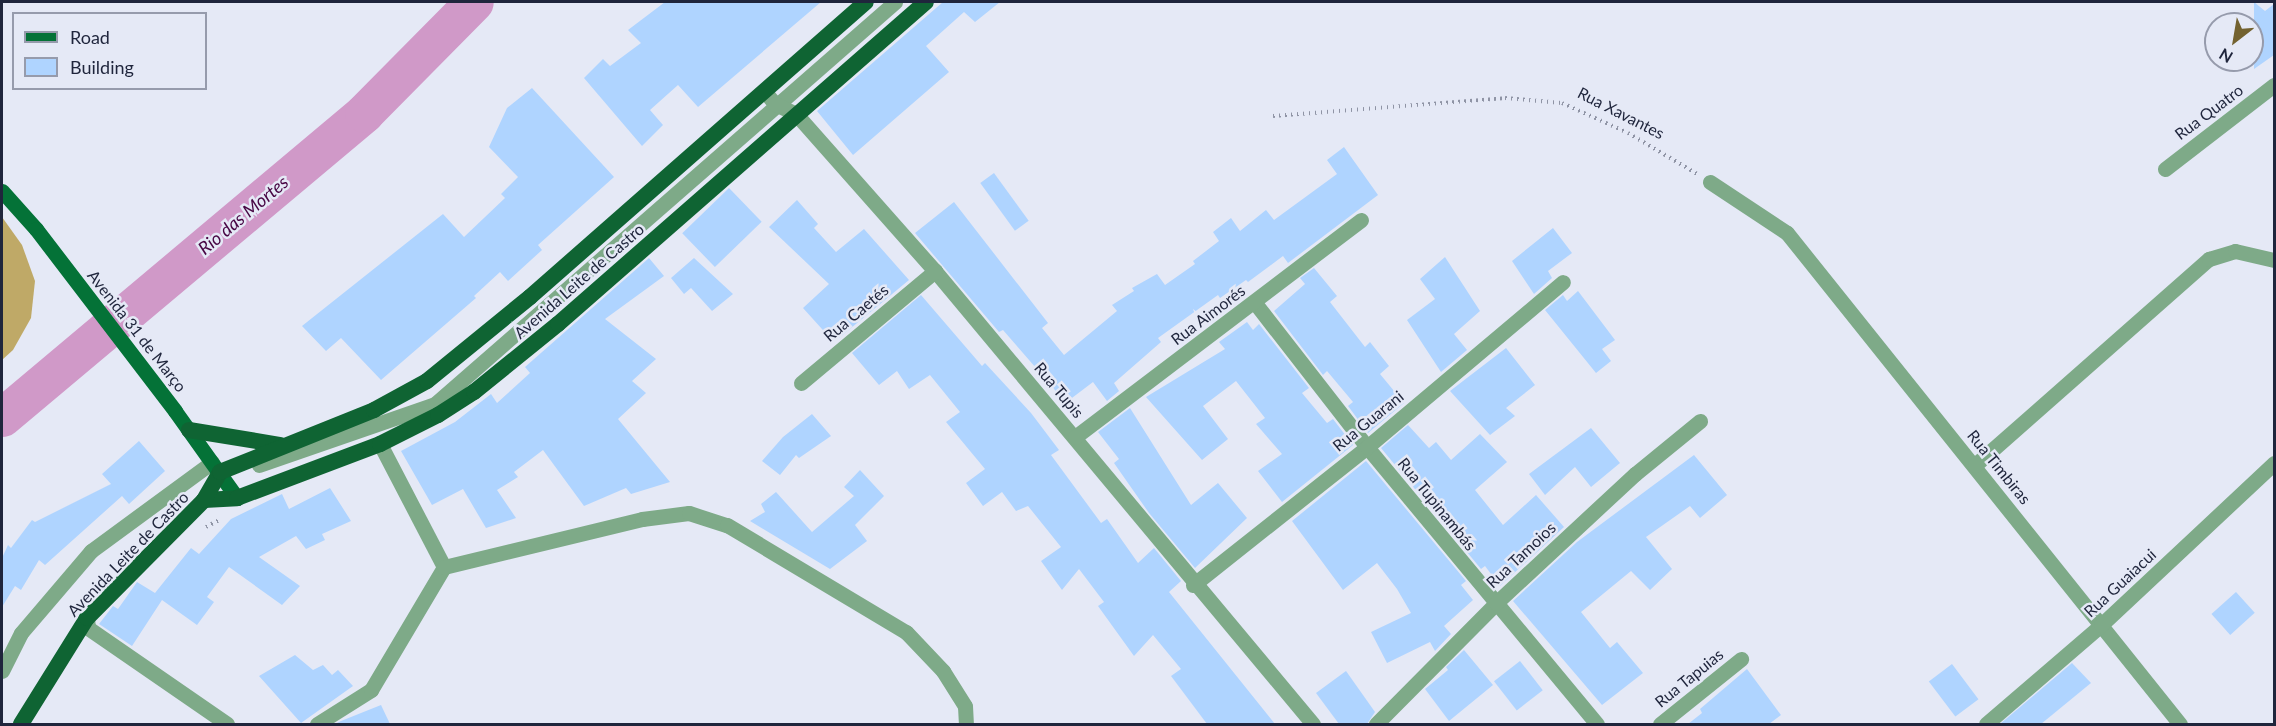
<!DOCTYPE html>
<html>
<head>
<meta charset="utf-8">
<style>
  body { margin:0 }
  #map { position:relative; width:2276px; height:726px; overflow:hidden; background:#e5e9f6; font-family:Lato,sans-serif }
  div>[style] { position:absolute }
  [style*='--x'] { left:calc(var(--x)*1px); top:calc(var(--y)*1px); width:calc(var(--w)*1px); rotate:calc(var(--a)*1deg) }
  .forest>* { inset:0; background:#bfa967 }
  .river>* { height:39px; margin:-19.5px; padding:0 19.5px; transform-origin:19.5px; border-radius:19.5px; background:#d099c8 }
  .building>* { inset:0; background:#afd4ff; transform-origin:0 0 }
  .path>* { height:4px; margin-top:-2px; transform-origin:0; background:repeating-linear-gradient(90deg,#8f94a5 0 1.5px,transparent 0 6px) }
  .pedestrian>* { height:15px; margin:-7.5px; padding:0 7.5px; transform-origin:7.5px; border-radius:7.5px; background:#7eaa88 }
  .minor>* { height:15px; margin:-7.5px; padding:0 7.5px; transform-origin:7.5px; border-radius:7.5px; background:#7eaa88 }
  .primary>* { height:15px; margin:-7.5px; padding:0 7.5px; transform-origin:7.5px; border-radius:7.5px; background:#047237 }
  .trunk>* { height:16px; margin:-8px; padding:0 8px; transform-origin:8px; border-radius:8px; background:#0f6433 }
  span { translate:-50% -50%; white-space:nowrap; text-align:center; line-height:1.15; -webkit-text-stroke:5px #e5e9f6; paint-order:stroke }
  .street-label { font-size:16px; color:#1f253c }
  .water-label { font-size:18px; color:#470543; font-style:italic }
  .frame { position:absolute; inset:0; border:3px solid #1f253c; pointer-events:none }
  .legend { position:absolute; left:12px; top:12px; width:195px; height:78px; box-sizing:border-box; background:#e5e9f6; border:2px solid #969bac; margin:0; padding:8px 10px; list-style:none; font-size:18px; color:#1f253c }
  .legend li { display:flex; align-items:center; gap:12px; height:30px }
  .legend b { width:30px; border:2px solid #969bac }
  .north { position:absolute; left:2204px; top:12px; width:60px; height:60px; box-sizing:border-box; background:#e5e9f6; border:2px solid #969bac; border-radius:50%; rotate:211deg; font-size:16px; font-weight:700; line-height:24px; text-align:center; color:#1f253c }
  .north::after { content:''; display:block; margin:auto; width:21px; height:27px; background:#736230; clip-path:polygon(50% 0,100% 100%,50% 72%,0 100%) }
</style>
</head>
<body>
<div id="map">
  <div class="forest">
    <i style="clip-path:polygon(2px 217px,22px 245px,35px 281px,31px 318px,13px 350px,2px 360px)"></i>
  </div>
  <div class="river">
    <i style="--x:2;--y:417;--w:473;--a:-40"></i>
    <i style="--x:364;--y:113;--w:156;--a:-45.3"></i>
  </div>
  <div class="building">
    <i style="clip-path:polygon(665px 2px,821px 2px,698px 107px,678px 85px,650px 110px,663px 125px,642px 146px,584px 78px,603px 59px,610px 66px,641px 43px,628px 30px)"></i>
    <i style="clip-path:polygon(943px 2px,1000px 2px,975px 22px,964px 12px,926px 46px,949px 72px,853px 155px,817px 111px)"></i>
    <i style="clip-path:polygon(2254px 2px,2265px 11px,2274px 4px,2274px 55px,2254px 69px)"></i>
    <i style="clip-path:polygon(532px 88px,614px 177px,538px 245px,542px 250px,508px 281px,500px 272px,474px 296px,476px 298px,381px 380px,341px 338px,326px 351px,302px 326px,443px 214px,464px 237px,505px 198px,501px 194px,518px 177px,489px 147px,507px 108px)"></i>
    <i style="clip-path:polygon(1344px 147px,1378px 195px,1288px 263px,1283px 256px,1248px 282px,1246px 280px,1220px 298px,1218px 295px,1158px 338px,1161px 342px,1114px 383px,1119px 391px,1107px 401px,1093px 382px,1064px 404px,1039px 366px,1036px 368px,1003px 330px,999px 332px,915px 233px,954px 202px,1048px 323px,1042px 328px,1064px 355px,1117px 311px,1112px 305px,1134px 291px,1132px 288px,1157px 274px,1165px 285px,1195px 264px,1193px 261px,1219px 241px,1213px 232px,1231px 218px,1240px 231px,1266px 210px,1274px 220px,1337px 174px,1327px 160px)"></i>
    <i style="left:994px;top:173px;width:59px;height:17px;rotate:54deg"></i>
    <i style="left:729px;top:188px;width:47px;height:65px;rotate:46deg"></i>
    <i style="clip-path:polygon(797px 200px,818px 224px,814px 228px,836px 252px,864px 229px,909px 280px,839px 338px,836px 335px,831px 339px,803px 308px,829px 284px,769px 227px)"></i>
    <i style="clip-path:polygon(1553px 228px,1572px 253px,1548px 271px,1552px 278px,1534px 294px,1512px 261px)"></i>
    <i style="clip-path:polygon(1445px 257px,1480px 311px,1454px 334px,1467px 350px,1441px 372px,1407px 320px,1435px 299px,1420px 279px)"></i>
    <i style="clip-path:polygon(649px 258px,664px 276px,605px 319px,656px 359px,632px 381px,646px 393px,618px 419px,670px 482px,631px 494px,626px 488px,584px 506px,543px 450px,514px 472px,518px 477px,497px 490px,516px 518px,486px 528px,463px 489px,432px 505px,401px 451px,455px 422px,491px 394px,497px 403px,530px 373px,525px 367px)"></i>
    <i style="clip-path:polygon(694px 258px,733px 294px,712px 311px,691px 288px,684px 294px,671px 278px)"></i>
    <i style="clip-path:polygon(1314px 268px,1337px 296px,1330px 302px,1365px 347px,1370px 342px,1389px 366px,1380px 374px,1404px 403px,1368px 433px,1348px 406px,1353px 402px,1327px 371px,1323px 375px,1274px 311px,1305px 284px,1300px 278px)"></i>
    <i style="clip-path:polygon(1578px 291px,1615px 340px,1602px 349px,1611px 361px,1596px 373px,1545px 310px,1563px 295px,1567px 301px)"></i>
    <i style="clip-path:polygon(921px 295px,982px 366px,985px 363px,1031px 413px,1059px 450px,1051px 455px,1101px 523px,1107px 519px,1138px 563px,1154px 548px,1181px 581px,1169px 592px,1275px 724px,1207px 724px,1171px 676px,1181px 669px,1153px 635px,1134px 656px,1098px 606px,1104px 602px,1079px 569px,1062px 590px,1041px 561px,1061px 547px,1028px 506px,1016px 511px,1002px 492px,983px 506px,966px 483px,985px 469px,946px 422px,960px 412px,930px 375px,909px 389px,897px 371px,879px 385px,852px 353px)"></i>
    <i style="clip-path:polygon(1247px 322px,1253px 330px,1259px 324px,1309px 388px,1302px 393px,1327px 423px,1333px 419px,1353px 445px,1282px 502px,1258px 471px,1282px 454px,1256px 424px,1265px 418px,1236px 381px,1203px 406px,1228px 439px,1202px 460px,1146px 397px,1225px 349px,1219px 342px)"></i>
    <i style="clip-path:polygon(1506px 348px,1535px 385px,1506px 408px,1515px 416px,1490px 435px,1450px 391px)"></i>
    <i style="clip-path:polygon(1130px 408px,1191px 505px,1218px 483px,1247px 518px,1195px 568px,1149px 513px,1114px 463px,1119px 459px,1098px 432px)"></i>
    <i style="clip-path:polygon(812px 414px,831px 436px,799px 458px,796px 455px,780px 475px,762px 461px,783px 437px)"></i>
    <i style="clip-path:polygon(1408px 425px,1429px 448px,1436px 442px,1451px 460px,1480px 434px,1507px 462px,1475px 490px,1503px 525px,1536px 495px,1564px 527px,1500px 586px,1485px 566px,1481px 569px,1381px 448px)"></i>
    <i style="clip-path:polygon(1591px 428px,1620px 463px,1591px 487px,1575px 467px,1545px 495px,1529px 474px)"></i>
    <i style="clip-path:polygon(139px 441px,165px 471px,129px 504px,122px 496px,45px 565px,39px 560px,21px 590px,15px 586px,2px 607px,2px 558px,8px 545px,11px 548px,32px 520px,35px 522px,111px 484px,102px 474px)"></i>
    <i style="clip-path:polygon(1694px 455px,1727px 495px,1700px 518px,1690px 506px,1646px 537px,1672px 569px,1650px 590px,1631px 571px,1581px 612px,1610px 648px,1617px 642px,1643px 673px,1602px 705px,1513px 601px,1577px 542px)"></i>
    <i style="clip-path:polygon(1366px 461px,1466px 581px,1461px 585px,1473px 600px,1444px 626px,1451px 634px,1435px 651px,1430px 642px,1387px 663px,1371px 632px,1411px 613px,1397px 589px,1377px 563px,1343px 590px,1292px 521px)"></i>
    <i style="clip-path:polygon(860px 470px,884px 496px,855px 525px,867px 541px,830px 569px,750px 521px,765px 512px,761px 504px,776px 492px,812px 532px,854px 496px,844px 487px)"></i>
    <i style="clip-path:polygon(330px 488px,351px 521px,322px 534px,325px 540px,306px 549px,296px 536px,259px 557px,300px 586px,282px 605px,229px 567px,207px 597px,214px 602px,197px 625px,162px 600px,132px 646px,99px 624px,113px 606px,118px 609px,137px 582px,155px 593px,191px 548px,199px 554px,231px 519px,282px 494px,289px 509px)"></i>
    <i style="left:2236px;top:592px;width:28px;height:33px;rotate:48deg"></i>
    <i style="clip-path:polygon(1464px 650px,1493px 685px,1449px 721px,1425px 689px,1448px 670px,1446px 667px)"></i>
    <i style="clip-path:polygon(295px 655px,313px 670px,323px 665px,332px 675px,338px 670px,353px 686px,301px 723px,259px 676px)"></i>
    <i style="left:1520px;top:661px;width:37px;height:33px;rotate:52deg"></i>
    <i style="clip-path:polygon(2072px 663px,2091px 683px,2041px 724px,2000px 724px)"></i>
    <i style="left:1952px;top:664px;width:44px;height:29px;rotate:53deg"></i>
    <i style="clip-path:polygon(1747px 669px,1781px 715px,1769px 724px,1688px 724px,1702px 713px,1700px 709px)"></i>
    <i style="clip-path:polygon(1346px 671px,1375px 712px,1367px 724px,1339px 724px,1316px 693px)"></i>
    <i style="clip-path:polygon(381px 705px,390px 724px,335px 724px,341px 721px)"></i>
  </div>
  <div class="path">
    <i style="--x:1273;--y:116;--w:233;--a:-4.4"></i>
    <i style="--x:1505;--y:98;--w:57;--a:5"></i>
    <i style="--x:1562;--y:103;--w:72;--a:24.4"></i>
    <i style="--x:1628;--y:133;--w:80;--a:30.7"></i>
    <i style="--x:206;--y:527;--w:17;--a:-28"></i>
  </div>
  <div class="pedestrian">
    <i style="--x:259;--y:465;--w:186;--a:-19.1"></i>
    <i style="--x:435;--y:404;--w:611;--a:-41.15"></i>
  </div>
  <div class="minor">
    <i style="--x:765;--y:92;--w:16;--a:50"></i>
    <i style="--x:775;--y:104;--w:23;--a:25"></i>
    <i style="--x:796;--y:114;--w:210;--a:48.5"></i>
    <i style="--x:935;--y:271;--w:590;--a:50.16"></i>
    <i style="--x:2165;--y:169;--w:138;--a:-37.6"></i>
    <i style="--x:1710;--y:182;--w:92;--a:33.5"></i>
    <i style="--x:1787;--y:233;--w:629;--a:51.33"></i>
    <i style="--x:1255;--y:303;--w:182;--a:52.1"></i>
    <i style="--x:1367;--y:447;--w:360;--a:50.3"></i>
    <i style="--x:801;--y:383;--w:175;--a:-39.9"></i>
    <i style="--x:1075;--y:437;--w:359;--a:-37.2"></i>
    <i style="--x:380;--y:444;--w:139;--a:62.5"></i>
    <i style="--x:1975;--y:465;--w:312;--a:-41.4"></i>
    <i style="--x:2209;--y:259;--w:27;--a:-17"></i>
    <i style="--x:2235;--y:251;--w:40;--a:13"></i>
    <i style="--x:1193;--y:585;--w:222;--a:-38.4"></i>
    <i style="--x:1367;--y:447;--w:256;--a:-40.1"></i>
    <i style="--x:87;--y:618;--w:10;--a:84"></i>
    <i style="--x:88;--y:628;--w:169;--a:34.6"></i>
    <i style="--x:2;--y:671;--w:42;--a:-63.4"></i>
    <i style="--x:21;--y:633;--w:108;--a:-49.5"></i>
    <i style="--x:91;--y:551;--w:150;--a:-36.3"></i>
    <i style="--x:317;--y:724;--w:64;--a:-32.2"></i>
    <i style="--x:371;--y:690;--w:143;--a:-59.3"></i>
    <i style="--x:444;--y:567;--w:204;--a:-13.6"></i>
    <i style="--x:642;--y:519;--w:47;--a:-7.3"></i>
    <i style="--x:689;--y:513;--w:40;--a:18"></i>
    <i style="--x:727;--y:525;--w:209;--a:30.9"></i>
    <i style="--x:906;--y:632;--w:54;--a:46.5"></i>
    <i style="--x:943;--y:671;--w:41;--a:57.8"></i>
    <i style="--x:965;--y:706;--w:18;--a:87"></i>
    <i style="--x:1376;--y:724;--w:170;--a:-45.2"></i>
    <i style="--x:1496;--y:603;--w:190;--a:-42.9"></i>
    <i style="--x:1635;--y:474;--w:84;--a:-39.2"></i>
    <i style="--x:1660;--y:724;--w:104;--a:-38.7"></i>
    <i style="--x:1986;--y:724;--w:152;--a:-40.7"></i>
    <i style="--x:2101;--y:625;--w:237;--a:-43.1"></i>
  </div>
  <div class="primary">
    <i style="--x:2;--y:191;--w:51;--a:48.2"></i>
    <i style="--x:36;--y:229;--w:229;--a:52.6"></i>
    <i style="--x:175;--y:411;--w:107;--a:54.5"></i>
  </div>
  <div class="trunk">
    <i style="--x:189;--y:430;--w:93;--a:9.3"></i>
    <i style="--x:204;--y:500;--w:33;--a:-3"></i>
    <i style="--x:237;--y:498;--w:153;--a:-20.7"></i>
    <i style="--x:380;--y:444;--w:65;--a:-26.6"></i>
    <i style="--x:438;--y:415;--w:43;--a:-32.6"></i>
    <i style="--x:474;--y:392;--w:108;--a:-39"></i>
    <i style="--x:558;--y:324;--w:489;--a:-41.2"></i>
    <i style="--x:21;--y:724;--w:125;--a:-58.1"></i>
    <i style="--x:87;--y:618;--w:166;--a:-45.2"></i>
    <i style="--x:204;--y:500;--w:32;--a:-60"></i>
    <i style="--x:220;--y:472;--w:166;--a:-21.9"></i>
    <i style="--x:374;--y:410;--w:60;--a:-28.7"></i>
    <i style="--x:427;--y:381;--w:133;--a:-39.2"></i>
    <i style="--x:530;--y:297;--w:447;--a:-41.3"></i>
  </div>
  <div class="street-label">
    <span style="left:2209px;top:112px;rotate:-37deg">Rua Quatro</span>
    <span style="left:1621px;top:113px;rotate:27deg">Rua Xavantes</span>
    <span style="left:579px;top:281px;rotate:-41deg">Avenida Leite de Castro</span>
    <span style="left:856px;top:313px;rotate:-40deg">Rua Caetés</span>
    <span style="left:1208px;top:315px;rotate:-37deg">Rua Aimorés</span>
    <span style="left:137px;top:331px;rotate:52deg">Avenida 31 de Março</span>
    <span style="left:1059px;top:390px;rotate:50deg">Rua Tupis</span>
    <span style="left:1368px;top:421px;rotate:-39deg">Rua Guarani</span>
    <span style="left:1999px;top:467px;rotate:51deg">Rua Timbiras</span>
    <span style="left:1437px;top:504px;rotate:51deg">Rua Tupinambás</span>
    <span style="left:128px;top:554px;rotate:-46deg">Avenida Leite de Castro</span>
    <span style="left:1521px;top:555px;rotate:-43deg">Rua Tamoios</span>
    <span style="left:2120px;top:583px;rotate:-43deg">Rua Guaiacui</span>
    <span style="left:1689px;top:678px;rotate:-39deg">Rua Tapuias</span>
  </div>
  <div class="water-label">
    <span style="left:243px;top:215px;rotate:-40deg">Rio das Mortes</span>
  </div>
  <div class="frame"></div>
  <ul class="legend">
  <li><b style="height:8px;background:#047237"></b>Road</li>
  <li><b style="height:16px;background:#afd4ff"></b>Building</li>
  </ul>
  <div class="north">N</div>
</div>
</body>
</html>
